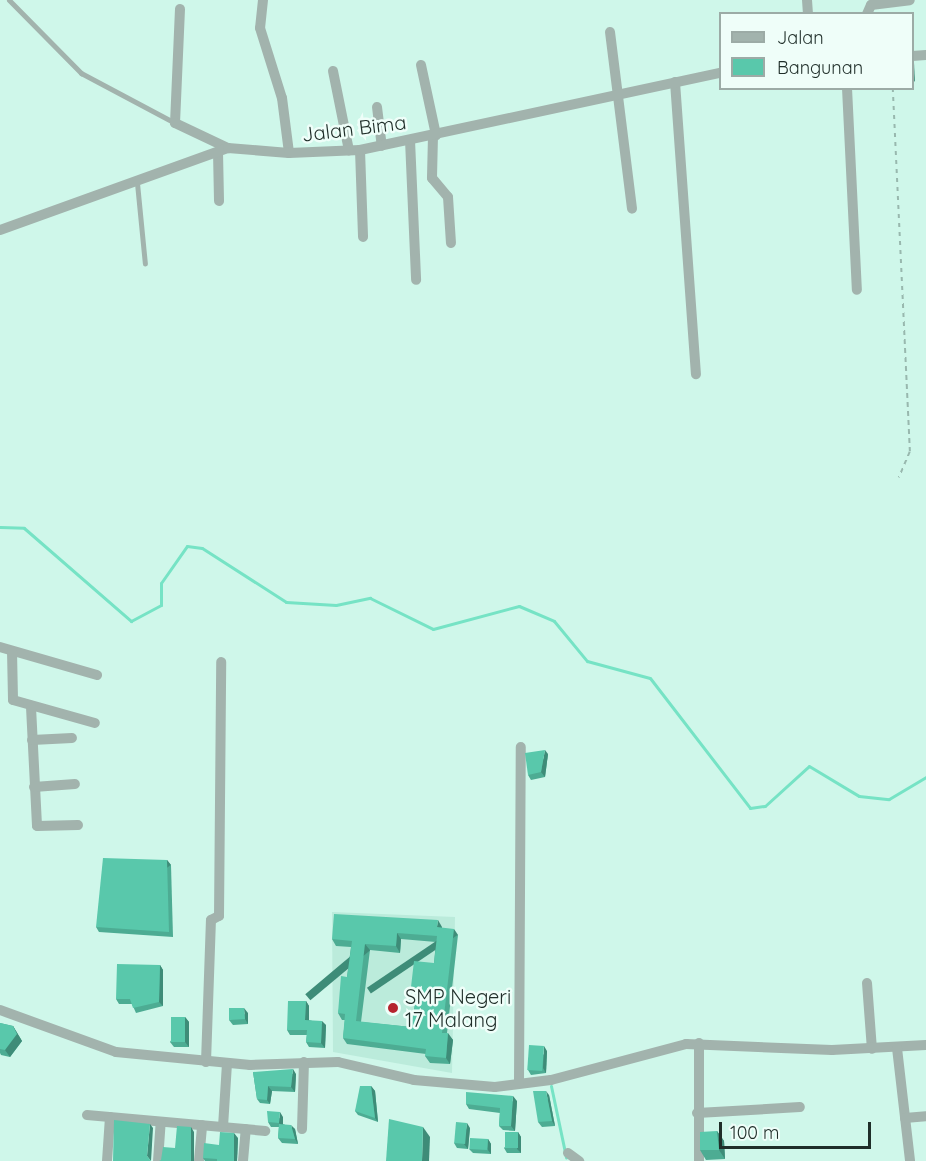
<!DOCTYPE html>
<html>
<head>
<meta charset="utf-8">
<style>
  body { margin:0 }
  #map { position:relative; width:926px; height:1161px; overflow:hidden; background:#cff7ea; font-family:Quicksand,sans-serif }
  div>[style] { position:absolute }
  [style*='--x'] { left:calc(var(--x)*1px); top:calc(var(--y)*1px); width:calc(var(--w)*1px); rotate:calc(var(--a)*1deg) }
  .built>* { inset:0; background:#bbebdb }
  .stream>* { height:3px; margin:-1.5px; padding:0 1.5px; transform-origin:1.5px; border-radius:1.5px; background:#76e3c5 }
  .path>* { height:1.5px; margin-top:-0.75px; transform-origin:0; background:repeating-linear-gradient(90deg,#98b8ae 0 4.5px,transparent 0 9px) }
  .lane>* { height:5px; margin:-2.5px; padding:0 2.5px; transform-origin:2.5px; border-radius:2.5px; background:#a2b3ad }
  .street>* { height:10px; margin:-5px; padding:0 5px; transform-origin:5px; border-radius:5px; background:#a2b3ad }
  .wall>* { inset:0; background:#4dac93 }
  .shaded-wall>* { inset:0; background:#3e8c78; transform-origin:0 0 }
  .building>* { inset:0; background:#59c8ab; transform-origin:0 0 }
  .dots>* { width:16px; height:16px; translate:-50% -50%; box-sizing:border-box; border:3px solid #effef9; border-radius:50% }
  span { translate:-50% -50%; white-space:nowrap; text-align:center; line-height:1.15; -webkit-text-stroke:5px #effef9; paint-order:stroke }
  .street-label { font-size:20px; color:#1f2e29 }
  .poi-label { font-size:20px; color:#1f2e29 }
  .left { translate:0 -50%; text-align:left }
  .legend { position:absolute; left:719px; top:12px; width:195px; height:78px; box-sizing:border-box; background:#effef9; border:2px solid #9caba6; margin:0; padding:8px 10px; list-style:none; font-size:18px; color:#1f2e29 }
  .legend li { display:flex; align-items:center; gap:12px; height:30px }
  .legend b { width:30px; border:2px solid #9caba6 }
  .scale { position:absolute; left:719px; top:1122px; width:152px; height:27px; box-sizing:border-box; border:3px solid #1f2e29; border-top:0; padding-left:8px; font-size:18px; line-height:21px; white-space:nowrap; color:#1f2e29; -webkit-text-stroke:4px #effef9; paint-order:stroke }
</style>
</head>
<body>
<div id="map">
  <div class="built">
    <i style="clip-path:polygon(332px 912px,455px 917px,452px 1073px,333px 1052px)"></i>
  </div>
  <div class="stream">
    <i style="--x:0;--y:527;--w:24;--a:2"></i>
    <i style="--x:24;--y:528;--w:142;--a:41"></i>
    <i style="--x:131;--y:621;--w:34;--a:-28"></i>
    <i style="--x:161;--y:605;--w:22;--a:-90"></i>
    <i style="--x:161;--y:583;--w:45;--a:-54.9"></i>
    <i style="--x:187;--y:546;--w:15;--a:8"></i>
    <i style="--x:202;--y:548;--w:100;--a:32.7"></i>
    <i style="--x:286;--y:602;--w:50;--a:3.4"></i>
    <i style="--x:336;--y:605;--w:35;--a:-12"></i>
    <i style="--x:370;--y:598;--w:70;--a:26.2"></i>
    <i style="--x:433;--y:629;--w:89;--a:-15"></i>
    <i style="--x:519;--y:606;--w:38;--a:23"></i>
    <i style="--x:554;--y:621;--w:52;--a:50.5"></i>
    <i style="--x:587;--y:661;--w:65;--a:15.1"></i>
    <i style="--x:650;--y:678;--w:164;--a:52.4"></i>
    <i style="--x:750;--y:808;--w:15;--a:-8"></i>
    <i style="--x:765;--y:806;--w:59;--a:-42.3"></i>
    <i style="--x:809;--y:766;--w:58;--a:31"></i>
    <i style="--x:859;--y:796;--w:30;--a:6"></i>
    <i style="--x:889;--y:799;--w:43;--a:-30.7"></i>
    <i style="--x:551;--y:1086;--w:73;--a:78.1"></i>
  </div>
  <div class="path">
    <i style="--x:893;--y:88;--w:364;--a:87.3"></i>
    <i style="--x:910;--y:452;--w:28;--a:113"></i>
  </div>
  <div class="lane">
    <i style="--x:9;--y:0;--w:103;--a:45.4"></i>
    <i style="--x:81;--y:73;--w:106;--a:28"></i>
    <i style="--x:137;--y:183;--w:81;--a:84.4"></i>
  </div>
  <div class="street">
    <i style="--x:263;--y:0;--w:28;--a:96"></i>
    <i style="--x:260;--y:28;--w:73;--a:72.6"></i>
    <i style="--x:282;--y:98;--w:55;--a:82.7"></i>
    <i style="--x:807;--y:0;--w:14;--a:86"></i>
    <i style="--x:180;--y:9;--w:114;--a:92.5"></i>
    <i style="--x:175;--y:123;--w:59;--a:25.3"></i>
    <i style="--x:867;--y:14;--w:10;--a:-66"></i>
    <i style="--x:871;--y:5;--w:39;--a:-7"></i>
    <i style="--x:610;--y:32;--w:178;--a:82.9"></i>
    <i style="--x:912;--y:56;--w:14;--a:-4"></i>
    <i style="--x:421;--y:65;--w:72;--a:77.9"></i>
    <i style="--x:333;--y:71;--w:81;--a:78.6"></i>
    <i style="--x:675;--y:82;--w:293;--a:85.9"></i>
    <i style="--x:847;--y:88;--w:202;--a:87.2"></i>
    <i style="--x:377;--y:107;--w:39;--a:83"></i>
    <i style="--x:433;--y:136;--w:42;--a:91.4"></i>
    <i style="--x:432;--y:178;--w:25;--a:50"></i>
    <i style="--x:448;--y:197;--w:46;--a:86.3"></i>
    <i style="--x:410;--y:140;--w:140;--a:87.5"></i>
    <i style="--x:360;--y:150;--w:87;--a:88"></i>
    <i style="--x:218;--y:152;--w:49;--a:88.8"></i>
    <i style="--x:0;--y:230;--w:242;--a:-19.8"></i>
    <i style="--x:228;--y:148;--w:61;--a:4.7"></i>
    <i style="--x:289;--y:153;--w:71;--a:-2.4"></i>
    <i style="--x:360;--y:150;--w:368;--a:-12.1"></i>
    <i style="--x:0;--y:647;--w:101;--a:16.1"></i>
    <i style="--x:12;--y:651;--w:49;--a:88.8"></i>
    <i style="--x:13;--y:700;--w:85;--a:15.7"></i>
    <i style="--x:31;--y:707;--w:119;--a:87.1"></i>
    <i style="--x:37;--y:826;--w:41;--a:-1.4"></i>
    <i style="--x:32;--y:740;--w:40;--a:-2.9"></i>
    <i style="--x:34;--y:787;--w:41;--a:-4.2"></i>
    <i style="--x:867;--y:983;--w:66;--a:85.7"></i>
    <i style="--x:0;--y:1010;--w:123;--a:19.9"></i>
    <i style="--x:116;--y:1052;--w:135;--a:5.5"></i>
    <i style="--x:250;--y:1065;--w:88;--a:-2"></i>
    <i style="--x:338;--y:1062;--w:78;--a:13.3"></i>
    <i style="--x:414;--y:1080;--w:81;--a:4.9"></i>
    <i style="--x:495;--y:1087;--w:56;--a:-7.1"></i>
    <i style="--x:551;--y:1080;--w:140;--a:-14.9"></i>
    <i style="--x:686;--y:1044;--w:146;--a:2.4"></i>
    <i style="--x:832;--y:1050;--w:94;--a:-3"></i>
    <i style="--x:897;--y:1048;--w:114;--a:83.4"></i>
    <i style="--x:206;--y:1062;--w:142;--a:-88"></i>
    <i style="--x:211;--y:920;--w:9;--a:-27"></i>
    <i style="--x:219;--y:916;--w:254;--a:-89.5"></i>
    <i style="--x:519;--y:1083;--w:336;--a:-89.7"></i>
    <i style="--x:697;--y:1113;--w:103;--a:-3.3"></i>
    <i style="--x:87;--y:1115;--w:179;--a:5.1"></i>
    <i style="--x:905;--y:1118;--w:21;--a:-5"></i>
    <i style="--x:223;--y:1127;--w:63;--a:-86.4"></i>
    <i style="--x:302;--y:1129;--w:67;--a:-88.3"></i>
    <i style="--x:568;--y:1153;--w:14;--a:36"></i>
    <i style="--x:107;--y:1161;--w:44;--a:-86.1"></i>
    <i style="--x:158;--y:1161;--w:39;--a:-86"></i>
    <i style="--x:199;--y:1161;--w:36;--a:-85"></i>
    <i style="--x:243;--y:1161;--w:32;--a:-85"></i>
    <i style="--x:699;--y:1161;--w:118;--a:-90"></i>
  </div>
  <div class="wall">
    <i style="clip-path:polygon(548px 754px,545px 777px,531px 780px,528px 775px)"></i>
    <i style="clip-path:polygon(167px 860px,171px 865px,173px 937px,99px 932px,96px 927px)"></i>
    <i style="clip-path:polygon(evenodd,442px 927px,442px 928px,458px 935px,447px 1033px,453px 1040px,450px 1064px,430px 1063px,425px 1056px,426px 1054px,347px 1044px,343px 1038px,345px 1020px,342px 1020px,338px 1013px,347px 977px,351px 947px,336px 946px,332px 939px,442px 927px,401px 939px,436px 942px,434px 963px,411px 987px,416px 993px,417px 993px,411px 1027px,361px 1022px,370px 950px,400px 953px,401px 939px)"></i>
    <i style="clip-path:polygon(160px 965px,163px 970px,163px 1006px,136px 1013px,132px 1004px,119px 1004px,116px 999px)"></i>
    <i style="clip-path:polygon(306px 1001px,309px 1006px,309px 1020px,326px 1025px,325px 1048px,309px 1047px,306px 1042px,307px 1035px,290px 1035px,287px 1030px)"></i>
    <i style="clip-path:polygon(248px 1013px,248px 1024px,233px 1025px,229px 1020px)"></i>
    <i style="clip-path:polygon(185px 1017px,189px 1022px,189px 1047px,174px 1047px,170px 1042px)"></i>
    <i style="clip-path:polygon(0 1023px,13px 1026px,22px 1041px,10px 1057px,1px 1055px,0 1053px)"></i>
    <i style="clip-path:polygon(547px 1051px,546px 1073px,531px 1075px,528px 1070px)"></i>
    <i style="clip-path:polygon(253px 1072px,296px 1074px,295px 1092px,272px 1091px,270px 1104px,260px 1103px,257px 1099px)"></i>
    <i style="clip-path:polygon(371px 1086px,375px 1091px,378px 1122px,358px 1115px,355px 1111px)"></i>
    <i style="clip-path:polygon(549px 1095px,555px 1126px,542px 1127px,538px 1122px)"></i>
    <i style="clip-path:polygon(517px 1101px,515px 1131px,503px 1130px,499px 1126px,500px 1113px,469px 1109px,466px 1104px)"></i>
    <i style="clip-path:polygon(283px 1117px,283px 1124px,295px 1129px,298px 1144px,282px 1143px,278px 1138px,279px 1127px,271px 1127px,268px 1122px)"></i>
    <i style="clip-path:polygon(470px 1128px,468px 1149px,457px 1148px,454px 1143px)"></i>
    <i style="clip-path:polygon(717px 1131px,724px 1141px,725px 1159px,706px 1160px,700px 1150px)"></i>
    <i style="clip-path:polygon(518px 1132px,521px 1137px,521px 1153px,507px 1153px,504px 1148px)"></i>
    <i style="clip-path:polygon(238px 1138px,237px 1161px,205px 1161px,203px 1158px,219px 1145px)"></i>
    <i style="clip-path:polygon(488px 1139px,491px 1144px,491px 1154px,473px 1153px,469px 1149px)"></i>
  </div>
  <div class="shaded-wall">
    <i style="clip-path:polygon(912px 62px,914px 63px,915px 82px,912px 78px)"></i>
    <i style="clip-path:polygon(545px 750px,548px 754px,545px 777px,541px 772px)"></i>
    <i style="left:167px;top:860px;width:6px;height:72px;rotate:51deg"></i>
    <i style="clip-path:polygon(438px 920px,442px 927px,442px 934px,437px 927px)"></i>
    <i style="left:454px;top:929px;width:7px;height:105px;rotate:56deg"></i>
    <i style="clip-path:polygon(397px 933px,401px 939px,400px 953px,396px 946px)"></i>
    <i style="left:365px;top:944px;width:8px;height:78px;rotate:50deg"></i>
    <i style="clip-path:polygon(160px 965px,163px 970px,163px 1006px,159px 1002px)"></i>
    <i style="clip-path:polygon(306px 1001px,309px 1006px,309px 1025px,305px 1020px)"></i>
    <i style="clip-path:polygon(244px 1008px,248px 1013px,248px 1024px,245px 1019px)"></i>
    <i style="clip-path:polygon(185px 1017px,189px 1022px,189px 1047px,185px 1042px)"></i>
    <i style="clip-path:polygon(322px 1021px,326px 1025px,325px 1048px,321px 1043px)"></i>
    <i style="clip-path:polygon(13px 1026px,22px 1041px,10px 1057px,5px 1050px)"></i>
    <i style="clip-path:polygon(448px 1033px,453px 1040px,450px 1064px,446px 1058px)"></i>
    <i style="clip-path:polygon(544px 1046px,547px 1051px,546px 1073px,543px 1068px)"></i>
    <i style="clip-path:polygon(293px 1069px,296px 1074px,295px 1092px,291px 1087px)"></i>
    <i style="clip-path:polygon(268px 1086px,272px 1091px,270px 1104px,267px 1100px)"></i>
    <i style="clip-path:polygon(371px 1086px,375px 1091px,378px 1122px,375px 1118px)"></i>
    <i style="clip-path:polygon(546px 1091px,549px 1095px,555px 1126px,552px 1121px)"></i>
    <i style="clip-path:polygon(513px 1096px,517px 1101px,515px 1131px,511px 1126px)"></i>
    <i style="clip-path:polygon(280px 1112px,283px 1117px,283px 1128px,279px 1123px)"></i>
    <i style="clip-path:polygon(467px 1123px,470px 1128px,468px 1149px,464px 1144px)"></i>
    <i style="clip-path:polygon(150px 1124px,153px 1128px,151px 1161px,147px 1156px)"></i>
    <i style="clip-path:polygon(291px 1125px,295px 1129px,298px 1144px,295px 1139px)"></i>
    <i style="clip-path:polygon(191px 1127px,194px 1132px,194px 1161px,191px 1161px)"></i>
    <i style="clip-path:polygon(423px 1127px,430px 1137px,429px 1161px,422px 1161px)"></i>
    <i style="clip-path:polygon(717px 1131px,724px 1141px,725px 1159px,719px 1150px)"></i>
    <i style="clip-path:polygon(518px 1132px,521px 1137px,521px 1153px,517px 1149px)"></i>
    <i style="clip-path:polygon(234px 1133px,238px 1138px,237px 1161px,234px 1161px)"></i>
    <i style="clip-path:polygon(488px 1139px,491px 1144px,491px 1154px,487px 1149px)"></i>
  </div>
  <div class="building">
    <i style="clip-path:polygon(545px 750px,541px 772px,528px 775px,525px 753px)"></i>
    <i style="clip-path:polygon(103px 858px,167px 860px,169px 932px,96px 927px)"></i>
    <i style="clip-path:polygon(evenodd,334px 914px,438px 920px,437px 927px,454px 929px,442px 1033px,448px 1033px,446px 1058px,425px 1056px,426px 1049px,343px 1038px,345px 1014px,338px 1013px,341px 976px,347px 977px,352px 941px,332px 939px,334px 914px,397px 933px,437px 936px,434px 963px,414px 961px,411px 987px,418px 987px,411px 1027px,356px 1021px,365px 944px,396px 946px,397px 933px)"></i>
    <i style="clip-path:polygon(117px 964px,160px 965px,159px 1002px,133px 1008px,130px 999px,116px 999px)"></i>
    <i style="clip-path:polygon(288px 1001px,306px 1001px,305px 1020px,322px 1021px,321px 1043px,306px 1042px,307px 1030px,287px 1030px)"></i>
    <i style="clip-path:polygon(229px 1008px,244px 1008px,245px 1019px,229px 1020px)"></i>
    <i style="left:171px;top:1017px;width:14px;height:25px"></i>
    <i style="clip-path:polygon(0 1023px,13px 1026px,17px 1034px,5px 1050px,0 1049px)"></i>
    <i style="left:529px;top:1045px;width:15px;height:25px;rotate:4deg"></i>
    <i style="clip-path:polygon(293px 1069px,291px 1087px,268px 1086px,267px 1100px,257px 1099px,253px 1072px)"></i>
    <i style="clip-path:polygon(360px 1086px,371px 1086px,375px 1118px,355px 1111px)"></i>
    <i style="clip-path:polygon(533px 1091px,546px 1091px,552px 1121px,538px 1122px)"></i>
    <i style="clip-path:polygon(466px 1092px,513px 1096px,511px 1126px,499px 1126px,500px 1108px,466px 1104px)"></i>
    <i style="clip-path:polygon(267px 1111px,280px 1112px,279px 1123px,268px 1122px)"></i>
    <i style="clip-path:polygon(389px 1119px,423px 1127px,422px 1161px,386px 1161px)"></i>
    <i style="clip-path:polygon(114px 1120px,150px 1124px,147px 1156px,151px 1161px,113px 1161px)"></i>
    <i style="left:456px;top:1122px;width:11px;height:21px;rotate:5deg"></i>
    <i style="clip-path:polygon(279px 1124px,291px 1125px,295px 1139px,278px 1138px)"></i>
    <i style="clip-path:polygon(177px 1126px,191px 1127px,191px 1161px,159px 1161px,161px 1160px,163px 1147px,175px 1148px)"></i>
    <i style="clip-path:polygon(717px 1131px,719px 1150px,700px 1150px,700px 1132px)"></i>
    <i style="clip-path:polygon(220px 1132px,234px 1133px,234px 1161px,217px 1161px,217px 1159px,203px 1158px,204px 1143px,219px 1145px)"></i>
    <i style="left:505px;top:1132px;width:13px;height:16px"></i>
    <i style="left:470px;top:1138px;width:18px;height:11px;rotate:3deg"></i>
  </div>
  <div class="dots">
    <i style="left:393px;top:1008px;background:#b5242e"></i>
  </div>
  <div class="street-label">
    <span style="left:354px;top:128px;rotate:-7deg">Jalan Bima</span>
  </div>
  <div class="poi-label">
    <span class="left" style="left:405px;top:1008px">SMP Negeri<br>17 Malang</span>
  </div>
  <ul class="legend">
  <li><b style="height:8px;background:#a2b3ad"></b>Jalan</li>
  <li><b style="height:16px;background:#59c8ab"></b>Bangunan</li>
  </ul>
  <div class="scale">100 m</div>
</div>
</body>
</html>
